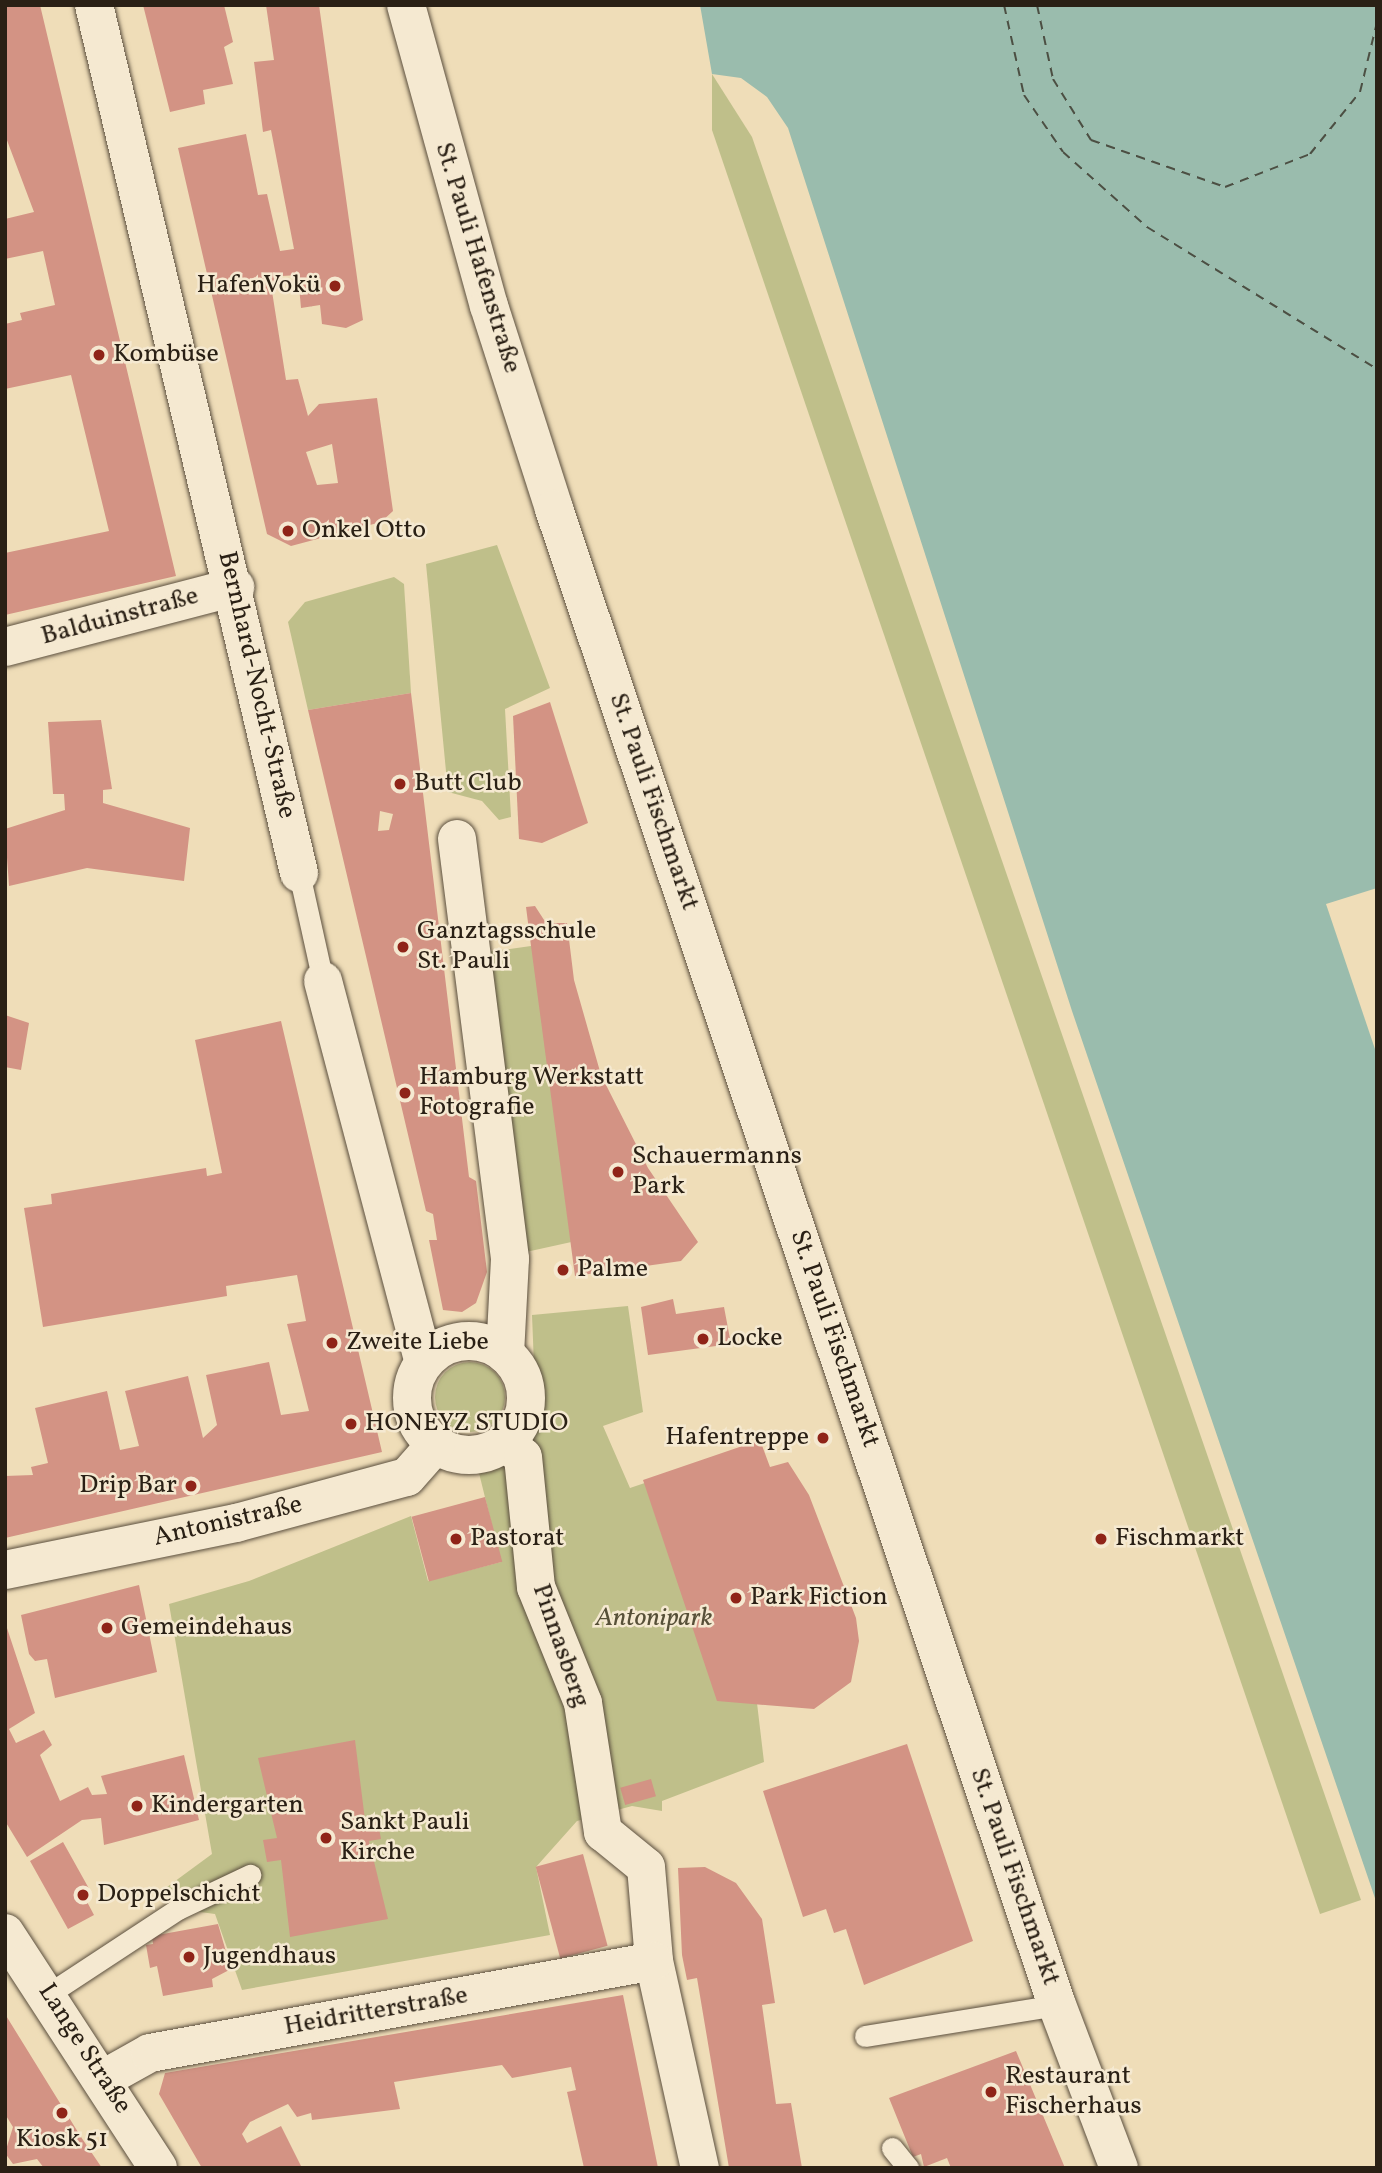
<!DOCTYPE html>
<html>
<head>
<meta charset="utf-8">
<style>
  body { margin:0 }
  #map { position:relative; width:1382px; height:2173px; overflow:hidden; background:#efddb8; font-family:Vollkorn,serif }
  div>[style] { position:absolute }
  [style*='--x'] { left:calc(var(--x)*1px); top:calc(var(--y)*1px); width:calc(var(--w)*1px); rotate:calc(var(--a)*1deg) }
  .green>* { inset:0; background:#bfbf8a }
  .round { border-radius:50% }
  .water>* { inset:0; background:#9abcad }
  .pier>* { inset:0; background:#efddb8 }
  .ferry>* { height:2px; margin-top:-1px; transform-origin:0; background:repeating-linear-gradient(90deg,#4c4f43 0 9px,transparent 0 16px) }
  .building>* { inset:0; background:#d39384; transform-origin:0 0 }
  .roads { filter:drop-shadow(0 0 2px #5b4f3e) drop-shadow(0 0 2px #5b4f3e) }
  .lane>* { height:21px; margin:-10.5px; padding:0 10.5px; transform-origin:10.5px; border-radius:10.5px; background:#f5e9d1 }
  .street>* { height:38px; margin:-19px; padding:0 19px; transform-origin:19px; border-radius:19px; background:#f5e9d1 }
  .street>.ring { margin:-19px; padding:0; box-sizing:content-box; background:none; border:38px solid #f5e9d1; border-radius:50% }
  .secondary>* { height:38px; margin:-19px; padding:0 19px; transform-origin:19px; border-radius:19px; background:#f5e9d1 }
  .dots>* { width:19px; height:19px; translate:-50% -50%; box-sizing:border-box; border:4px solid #f5e9d1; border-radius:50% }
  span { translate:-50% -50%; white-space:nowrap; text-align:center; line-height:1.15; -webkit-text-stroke:5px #f5e9d1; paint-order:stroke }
  .street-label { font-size:26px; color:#2a2015 }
  .poi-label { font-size:26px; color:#2a2015 }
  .right { translate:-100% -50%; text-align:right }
  .left { translate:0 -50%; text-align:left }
  .park-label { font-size:26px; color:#575038; font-style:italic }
  .frame { position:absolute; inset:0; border:7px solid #2a2015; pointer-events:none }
</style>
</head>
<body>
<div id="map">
  <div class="green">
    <i style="clip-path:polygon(712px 74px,752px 137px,1361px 1900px,1320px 1914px,712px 130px)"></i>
    <i style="clip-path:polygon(497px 545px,550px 688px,505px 709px,511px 817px,499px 820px,482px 801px,448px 792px,426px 564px)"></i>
    <i style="clip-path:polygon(394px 577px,404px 584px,411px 693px,308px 710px,288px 622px,305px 602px)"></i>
    <i style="clip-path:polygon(531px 946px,546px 955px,585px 1239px,526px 1252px,487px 952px)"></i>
    <i style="clip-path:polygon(628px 1306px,643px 1412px,603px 1426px,630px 1488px,757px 1445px,844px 1685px,827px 1699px,757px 1703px,764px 1762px,662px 1801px,662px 1811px,632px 1806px,577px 1821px,536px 1867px,550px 1935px,242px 1990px,215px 1914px,178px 1909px,163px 1890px,212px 1854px,169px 1604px,249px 1581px,411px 1516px,428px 1581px,501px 1562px,479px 1473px,513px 1453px,536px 1416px,532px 1315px)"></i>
    <i class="round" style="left:435px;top:1362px;width:70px;height:70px"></i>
  </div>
  <div class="water">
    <i style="clip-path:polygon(700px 5px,1377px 5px,1377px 1904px,1072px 1011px,788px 128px,767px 97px,741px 78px,712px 74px)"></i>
  </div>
  <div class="pier">
    <i style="clip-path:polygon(1377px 888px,1377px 1055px,1326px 904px)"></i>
  </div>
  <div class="ferry">
    <i style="--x:1004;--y:5;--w:92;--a:77.5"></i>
    <i style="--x:1024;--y:95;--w:69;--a:55.6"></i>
    <i style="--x:1063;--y:152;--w:113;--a:41.8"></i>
    <i style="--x:1147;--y:227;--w:270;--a:31.7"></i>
    <i style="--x:1037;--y:5;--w:76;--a:77.8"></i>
    <i style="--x:1053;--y:79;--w:72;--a:58.1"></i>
    <i style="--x:1091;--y:140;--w:142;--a:19.3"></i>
    <i style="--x:1225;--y:187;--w:91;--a:-21.2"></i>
    <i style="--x:1310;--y:154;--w:80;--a:-51.1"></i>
    <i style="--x:1360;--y:92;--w:72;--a:-76.3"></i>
  </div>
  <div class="building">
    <i style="clip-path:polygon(5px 5px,40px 5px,176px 576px,5px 615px,5px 553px,109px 531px,71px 375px,5px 389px,5px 324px,22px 320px,20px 313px,55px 305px,43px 251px,5px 259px,5px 219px,34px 212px,5px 135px)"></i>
    <i style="clip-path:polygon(143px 5px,224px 5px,233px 42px,224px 47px,233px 84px,203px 90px,205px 104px,170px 112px)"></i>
    <i style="clip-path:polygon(evenodd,266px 5px,319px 5px,363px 320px,346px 328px,322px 324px,320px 305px,301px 308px,298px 275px,282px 276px,271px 285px,286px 380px,298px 379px,308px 416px,319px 404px,377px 398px,393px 511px,381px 522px,291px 546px,267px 534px,178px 148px,246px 134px,258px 195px,267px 194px,280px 251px,294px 249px,271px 130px,263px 132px,254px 62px,274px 60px,266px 5px,332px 444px,338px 483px,317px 485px,306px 452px,332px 444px)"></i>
    <i style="clip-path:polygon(evenodd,411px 693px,469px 1177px,476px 1181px,487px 1272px,476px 1303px,462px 1312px,443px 1310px,429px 1240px,437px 1240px,433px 1214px,426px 1211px,308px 710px,411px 693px,380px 811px,393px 814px,389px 830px,378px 831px,380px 811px)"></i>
    <i style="clip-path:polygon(550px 702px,588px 823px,542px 843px,519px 839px,513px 716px)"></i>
    <i style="clip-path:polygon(101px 720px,112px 789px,103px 790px,103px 803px,190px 828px,184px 881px,87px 868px,9px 886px,5px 829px,65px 810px,64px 794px,53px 794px,48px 722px)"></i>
    <i style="clip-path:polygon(535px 906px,546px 923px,567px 923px,574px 980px,601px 1075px,648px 1168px,698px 1242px,681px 1261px,575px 1276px,531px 946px,526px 907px)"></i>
    <i style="clip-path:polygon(5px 1015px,29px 1023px,21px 1070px,5px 1067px)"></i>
    <i style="clip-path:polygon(281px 1021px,382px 1452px,5px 1538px,5px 1476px,33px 1475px,31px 1467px,48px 1463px,35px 1408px,107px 1391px,120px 1450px,139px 1446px,125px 1391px,188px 1376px,203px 1438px,217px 1425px,206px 1375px,269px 1362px,281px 1415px,309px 1411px,287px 1324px,306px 1321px,297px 1275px,226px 1286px,227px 1296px,43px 1327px,24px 1208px,52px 1204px,51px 1194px,206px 1168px,207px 1176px,222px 1173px,195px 1040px)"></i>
    <i style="clip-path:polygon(673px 1299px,676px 1314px,724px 1307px,731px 1344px,648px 1355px,641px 1307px)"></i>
    <i style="clip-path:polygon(760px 1440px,770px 1467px,788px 1462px,809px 1495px,856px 1618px,859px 1641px,851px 1682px,814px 1709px,717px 1701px,643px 1480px)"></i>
    <i style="left:485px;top:1497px;width:67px;height:76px;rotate:75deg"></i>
    <i style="clip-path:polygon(139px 1585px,157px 1672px,55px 1698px,47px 1659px,35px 1661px,29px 1654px,21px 1615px)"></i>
    <i style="clip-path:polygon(5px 1622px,35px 1713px,9px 1729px,16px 1743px,44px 1730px,52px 1745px,40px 1755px,60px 1801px,88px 1787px,92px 1795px,107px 1794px,101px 1776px,184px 1755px,199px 1820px,104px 1845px,101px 1818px,82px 1820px,27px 1857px,5px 1821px)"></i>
    <i style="clip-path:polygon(355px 1740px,365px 1820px,377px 1818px,381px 1839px,369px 1841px,388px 1919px,290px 1937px,281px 1860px,267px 1862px,263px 1840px,277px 1838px,258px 1758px)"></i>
    <i style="clip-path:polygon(907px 1744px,973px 1941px,864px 1985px,846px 1929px,834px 1933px,826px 1909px,803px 1917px,763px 1791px)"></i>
    <i style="left:651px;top:1779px;width:18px;height:32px;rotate:74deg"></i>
    <i style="clip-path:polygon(63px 1842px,92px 1894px,85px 1898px,94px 1915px,68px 1929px,30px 1861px)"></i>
    <i style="left:583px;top:1854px;width:95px;height:49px;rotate:75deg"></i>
    <i style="clip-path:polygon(705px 1867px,736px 1883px,762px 1919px,775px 2003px,762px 2005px,776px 2104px,791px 2103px,802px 2168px,729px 2168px,697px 1978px,687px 1980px,682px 1955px,678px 1868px)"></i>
    <i style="clip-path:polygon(218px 1924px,231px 1969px,212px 1979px,213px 1987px,163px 1996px,157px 1966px,150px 1968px,146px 1945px,153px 1944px,152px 1936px)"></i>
    <i style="clip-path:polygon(623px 1995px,658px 2168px,584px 2168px,567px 2092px,576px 2090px,571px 2067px,512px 2078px,502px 2065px,394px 2082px,400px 2109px,312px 2120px,311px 2113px,297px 2117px,288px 2104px,250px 2122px,242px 2134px,247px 2143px,281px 2126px,302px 2168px,202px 2168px,159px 2094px,165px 2073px)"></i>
    <i style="clip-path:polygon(5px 2014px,81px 2137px,102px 2168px,44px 2168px,37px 2159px,13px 2164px,5px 2153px,13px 2127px,5px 2114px)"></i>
    <i style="clip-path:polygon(1016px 2051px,1065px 2168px,951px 2168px,947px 2158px,924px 2167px,921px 2154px,913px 2157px,889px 2098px)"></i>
  </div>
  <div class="roads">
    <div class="lane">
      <i style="--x:299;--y:873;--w:111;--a:77.5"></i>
      <i style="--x:50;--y:1993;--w:153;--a:-33.3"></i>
      <i style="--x:178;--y:1909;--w:80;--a:-25.3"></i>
      <i style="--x:865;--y:2036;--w:194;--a:-9.2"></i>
      <i style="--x:892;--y:2148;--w:26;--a:51"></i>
    </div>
    <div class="street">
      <i style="--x:94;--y:5;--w:892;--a:76.71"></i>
      <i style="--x:5;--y:647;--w:238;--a:-14.6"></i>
      <i style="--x:457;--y:839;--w:423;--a:82.8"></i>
      <i style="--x:510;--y:1259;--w:95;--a:93"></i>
      <i style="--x:323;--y:981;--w:394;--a:75.2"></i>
      <i class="ring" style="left:412px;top:1341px;width:76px;height:76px"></i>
      <i style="--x:505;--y:1442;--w:23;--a:40"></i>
      <i style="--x:523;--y:1457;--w:131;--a:84.3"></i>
      <i style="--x:536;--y:1587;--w:125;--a:67.9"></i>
      <i style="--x:583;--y:1703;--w:131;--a:81.2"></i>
      <i style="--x:603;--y:1832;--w:55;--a:39.1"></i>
      <i style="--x:646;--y:1867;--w:94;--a:85.1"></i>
      <i style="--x:654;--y:1961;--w:212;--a:77.5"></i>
      <i style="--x:5;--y:1570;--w:236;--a:-11.5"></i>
      <i style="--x:236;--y:1523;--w:177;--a:-15.1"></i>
      <i style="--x:407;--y:1477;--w:44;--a:-48.7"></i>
      <i style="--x:5;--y:1933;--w:280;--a:56.9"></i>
      <i style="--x:105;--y:2078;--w:51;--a:-29.1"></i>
      <i style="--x:150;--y:2053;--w:512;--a:-10.34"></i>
    </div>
    <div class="secondary">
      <i style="--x:406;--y:5;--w:312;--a:74.6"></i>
      <i style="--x:489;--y:306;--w:213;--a:72.2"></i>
      <i style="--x:554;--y:509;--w:1578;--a:71.42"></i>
      <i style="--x:1057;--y:2005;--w:174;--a:69.2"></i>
    </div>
  </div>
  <div class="dots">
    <i style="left:335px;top:286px;background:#8f2418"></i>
    <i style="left:99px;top:355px;background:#8f2418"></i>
    <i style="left:288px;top:531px;background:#8f2418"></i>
    <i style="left:400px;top:784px;background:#8f2418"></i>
    <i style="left:403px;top:947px;background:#8f2418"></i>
    <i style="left:405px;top:1093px;background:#8f2418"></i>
    <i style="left:618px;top:1172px;background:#8f2418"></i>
    <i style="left:563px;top:1270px;background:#8f2418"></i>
    <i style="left:703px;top:1339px;background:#8f2418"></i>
    <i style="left:332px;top:1343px;background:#8f2418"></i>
    <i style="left:351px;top:1424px;background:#8f2418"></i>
    <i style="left:823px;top:1438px;background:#8f2418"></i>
    <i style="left:191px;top:1486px;background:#8f2418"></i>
    <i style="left:456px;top:1539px;background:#8f2418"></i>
    <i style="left:1101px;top:1539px;background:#8f2418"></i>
    <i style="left:736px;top:1598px;background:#8f2418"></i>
    <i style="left:107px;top:1628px;background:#8f2418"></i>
    <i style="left:137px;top:1806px;background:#8f2418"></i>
    <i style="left:326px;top:1838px;background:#8f2418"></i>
    <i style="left:83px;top:1895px;background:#8f2418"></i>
    <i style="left:189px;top:1957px;background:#8f2418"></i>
    <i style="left:991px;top:2092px;background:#8f2418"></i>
    <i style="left:62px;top:2113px;background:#8f2418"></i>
  </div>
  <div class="street-label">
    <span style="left:477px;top:258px;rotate:73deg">St. Pauli Hafenstraße</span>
    <span style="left:120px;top:617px;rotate:-15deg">Balduinstraße</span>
    <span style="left:256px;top:685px;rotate:77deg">Bernhard-Nocht-Straße</span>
    <span style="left:653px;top:802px;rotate:71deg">St. Pauli Fischmarkt</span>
    <span style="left:834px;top:1339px;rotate:71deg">St. Pauli Fischmarkt</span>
    <span style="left:228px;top:1522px;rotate:-13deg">Antonistraße</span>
    <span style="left:560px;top:1646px;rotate:71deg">Pinnasberg</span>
    <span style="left:1014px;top:1877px;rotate:71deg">St. Pauli Fischmarkt</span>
    <span style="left:376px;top:2012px;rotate:-10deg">Heidritterstraße</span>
    <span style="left:84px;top:2049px;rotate:57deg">Lange Straße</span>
  </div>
  <div class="poi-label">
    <span class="right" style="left:321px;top:286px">HafenVokü</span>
    <span class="left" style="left:113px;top:355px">Kombüse</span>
    <span class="left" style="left:302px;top:531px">Onkel Otto</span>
    <span class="left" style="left:414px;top:784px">Butt Club</span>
    <span class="left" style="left:417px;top:947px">Ganztagsschule<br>St. Pauli</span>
    <span class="left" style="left:419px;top:1093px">Hamburg Werkstatt<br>Fotografie</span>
    <span class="left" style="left:632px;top:1172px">Schauermanns<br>Park</span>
    <span class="left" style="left:577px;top:1270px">Palme</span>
    <span class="left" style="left:717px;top:1339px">Locke</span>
    <span class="left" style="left:346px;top:1343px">Zweite Liebe</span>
    <span class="left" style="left:365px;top:1424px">HONEYZ STUDIO</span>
    <span class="right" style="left:809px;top:1438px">Hafentreppe</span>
    <span class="right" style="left:177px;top:1486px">Drip Bar</span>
    <span class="left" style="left:470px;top:1539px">Pastorat</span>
    <span class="left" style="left:1115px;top:1539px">Fischmarkt</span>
    <span class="left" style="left:750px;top:1598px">Park Fiction</span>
    <span class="left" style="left:121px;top:1628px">Gemeindehaus</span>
    <span class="left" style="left:151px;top:1806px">Kindergarten</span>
    <span class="left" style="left:340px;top:1838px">Sankt Pauli<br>Kirche</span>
    <span class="left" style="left:97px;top:1895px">Doppelschicht</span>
    <span class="left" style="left:203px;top:1957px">Jugendhaus</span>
    <span class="left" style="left:1005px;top:2092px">Restaurant<br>Fischerhaus</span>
    <span style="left:62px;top:2140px">Kiosk 51</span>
  </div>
  <div class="park-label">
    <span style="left:654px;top:1619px">Antonipark</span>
  </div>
  <div class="frame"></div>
</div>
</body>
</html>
